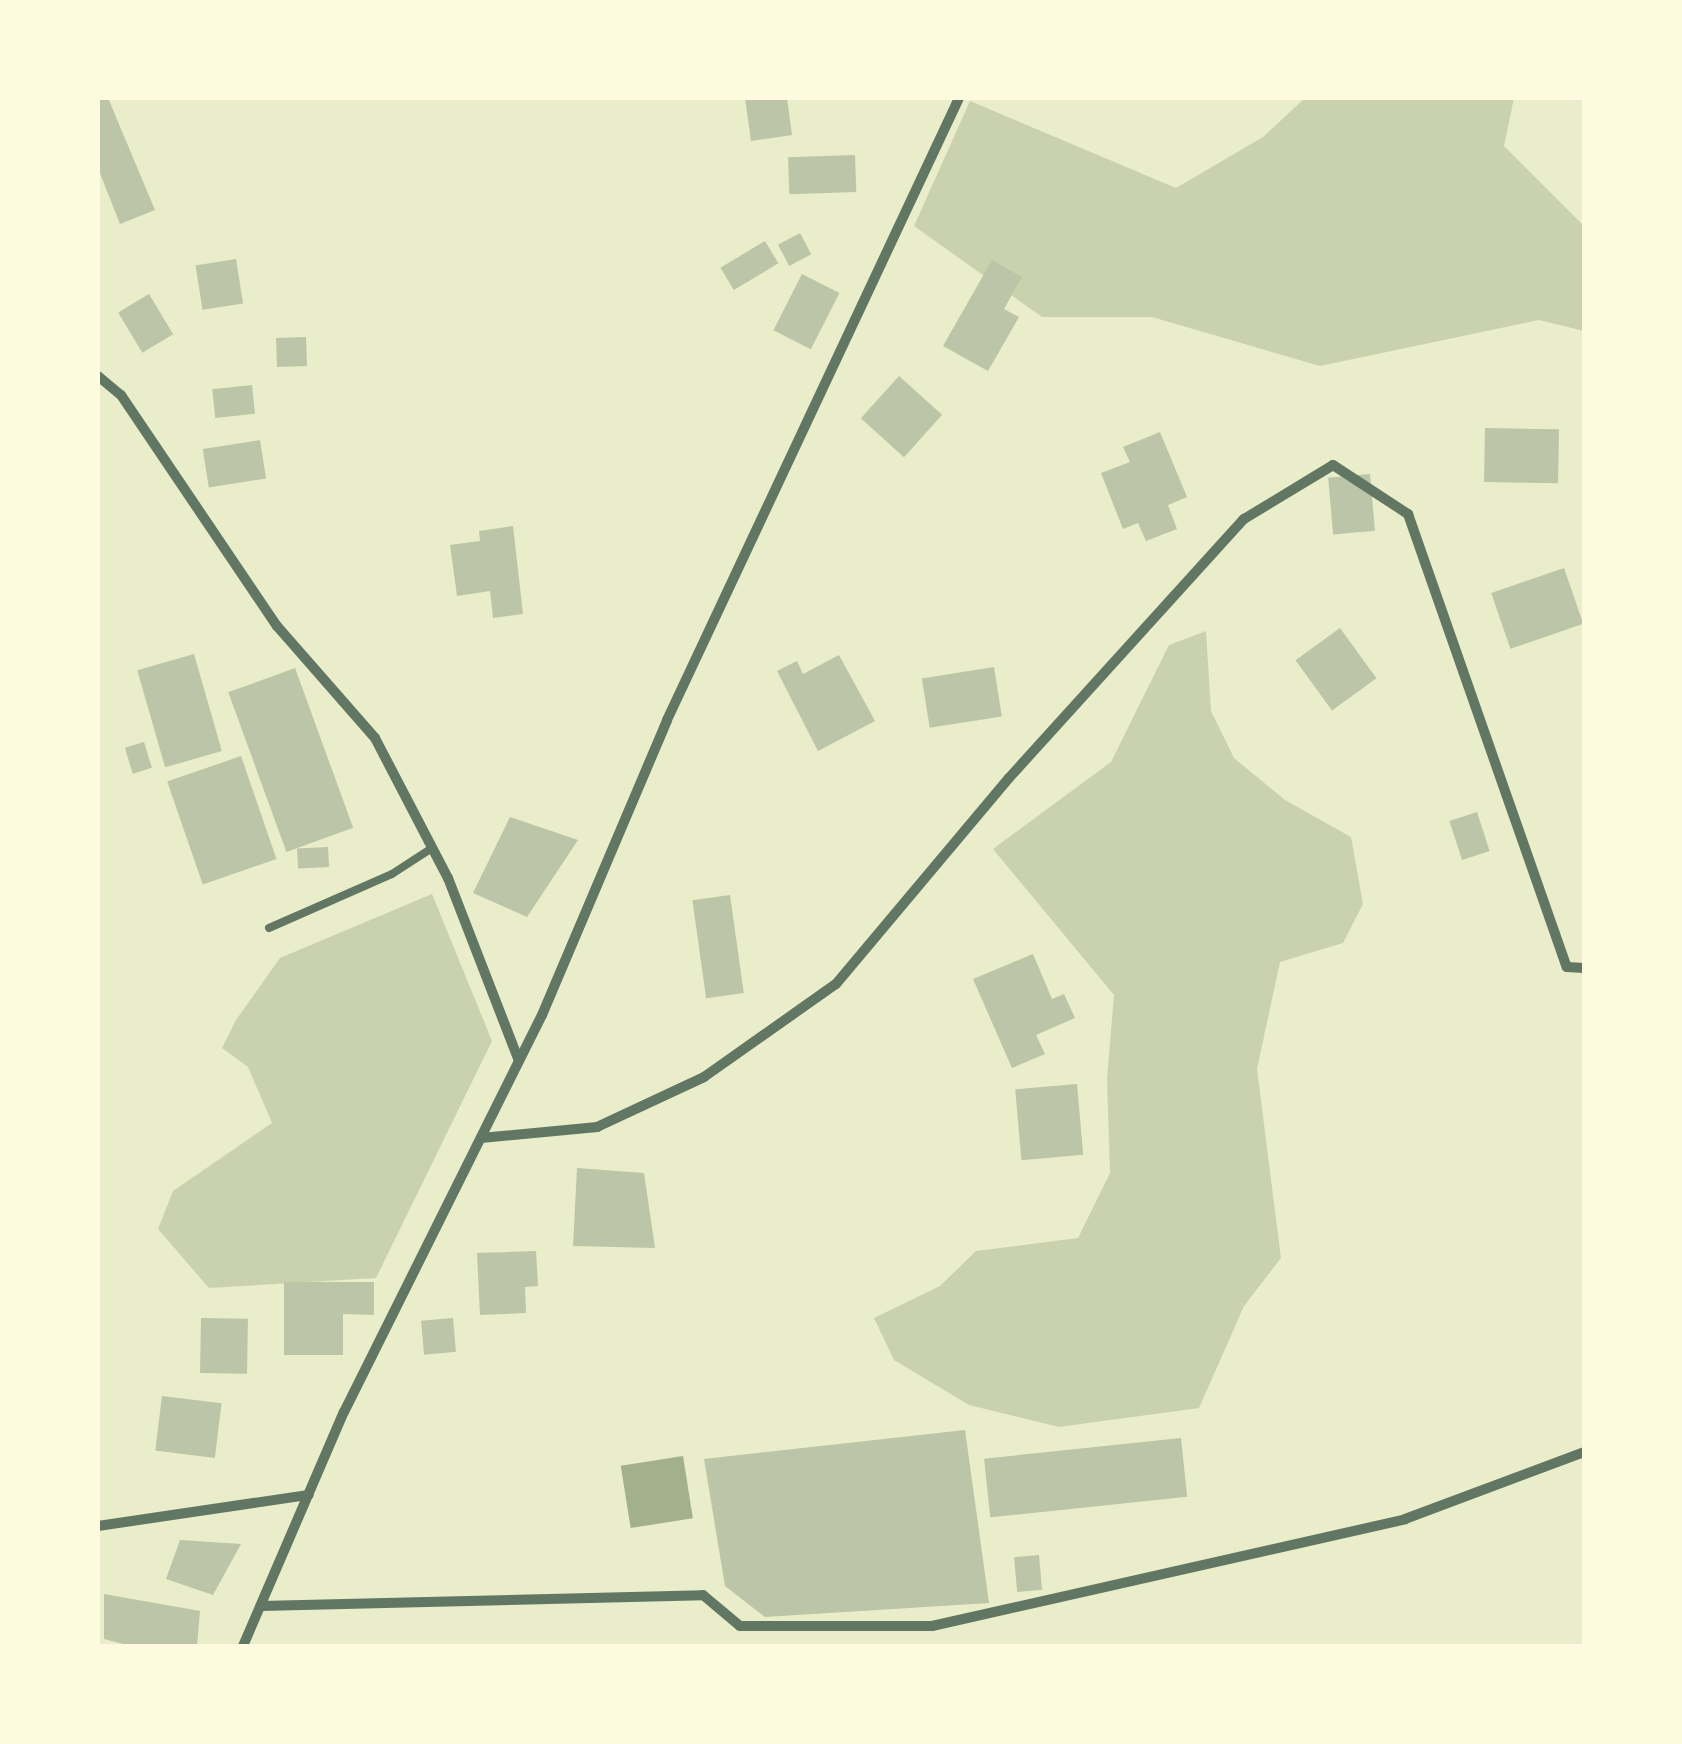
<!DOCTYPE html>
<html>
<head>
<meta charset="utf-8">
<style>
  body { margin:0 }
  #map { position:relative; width:1682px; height:1744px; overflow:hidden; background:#e9edc9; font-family:Quicksand,sans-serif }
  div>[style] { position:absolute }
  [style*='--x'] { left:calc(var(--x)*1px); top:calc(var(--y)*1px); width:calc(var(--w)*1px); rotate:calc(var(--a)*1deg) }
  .green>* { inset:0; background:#cad2ad }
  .water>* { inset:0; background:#a3b18a; transform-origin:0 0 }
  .building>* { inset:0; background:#bcc5a7; transform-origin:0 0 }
  .service>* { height:8px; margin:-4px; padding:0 4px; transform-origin:4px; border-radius:4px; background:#617663 }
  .minor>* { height:10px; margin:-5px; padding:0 5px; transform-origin:5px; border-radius:5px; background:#617663 }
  span { translate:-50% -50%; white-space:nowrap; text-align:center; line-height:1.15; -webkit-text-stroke:8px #fefae0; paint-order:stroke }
  .frame { position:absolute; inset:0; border:100px solid #fefae0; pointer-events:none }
</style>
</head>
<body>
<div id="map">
  <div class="green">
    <i style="clip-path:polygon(1305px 98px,1514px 98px,1504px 146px,1584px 226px,1584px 331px,1539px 320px,1320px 366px,1152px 317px,1042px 317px,914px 226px,970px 101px,1176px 188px,1263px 137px)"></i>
    <i style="clip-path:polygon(1206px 631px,1211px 711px,1234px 758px,1285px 800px,1351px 837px,1363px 904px,1343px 943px,1280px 962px,1257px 1069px,1281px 1258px,1244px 1306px,1199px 1408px,1059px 1427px,969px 1405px,894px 1360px,874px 1318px,940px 1286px,976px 1251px,1078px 1238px,1110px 1173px,1107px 1078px,1114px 995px,993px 849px,1111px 762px,1169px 645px)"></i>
    <i style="clip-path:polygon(432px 894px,492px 1041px,376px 1278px,209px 1288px,158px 1229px,173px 1191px,272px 1123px,248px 1067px,222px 1048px,236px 1020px,280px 958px)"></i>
  </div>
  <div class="water">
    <i style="left:683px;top:1456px;width:63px;height:63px;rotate:81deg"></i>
  </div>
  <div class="building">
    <i style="clip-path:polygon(98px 98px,108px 98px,155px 210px,120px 224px,98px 168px)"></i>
    <i style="clip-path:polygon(745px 98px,787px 98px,792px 135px,751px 141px)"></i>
    <i style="left:855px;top:155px;width:37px;height:67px;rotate:88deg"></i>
    <i style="left:800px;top:233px;width:24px;height:25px;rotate:62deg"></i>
    <i style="left:765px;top:241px;width:26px;height:52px;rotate:59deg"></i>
    <i style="left:236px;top:259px;width:45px;height:41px;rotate:81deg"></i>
    <i style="clip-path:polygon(992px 260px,1022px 277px,1004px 309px,1019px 317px,988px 371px,943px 346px)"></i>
    <i style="left:802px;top:274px;width:42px;height:63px;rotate:27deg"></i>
    <i style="left:149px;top:294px;width:47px;height:36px;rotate:59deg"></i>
    <i style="left:306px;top:337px;width:29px;height:30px;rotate:88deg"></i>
    <i style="left:899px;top:376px;width:58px;height:57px;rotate:42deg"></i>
    <i style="left:252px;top:385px;width:29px;height:40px;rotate:84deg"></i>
    <i style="left:1485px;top:428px;width:74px;height:54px;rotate:1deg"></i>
    <i style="clip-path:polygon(1160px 432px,1187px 497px,1168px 505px,1177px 529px,1146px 541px,1138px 523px,1123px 529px,1101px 473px,1130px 462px,1123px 447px)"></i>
    <i style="left:260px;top:440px;width:39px;height:58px;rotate:81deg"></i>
    <i style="left:1370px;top:474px;width:57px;height:42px;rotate:85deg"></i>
    <i style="clip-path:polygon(513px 526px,523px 614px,493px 618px,490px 591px,457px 596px,450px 545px,480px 541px,479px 531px)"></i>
    <i style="left:1564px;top:568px;width:59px;height:77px;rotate:71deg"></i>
    <i style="left:1340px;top:628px;width:62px;height:55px;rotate:54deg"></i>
    <i style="left:194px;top:654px;width:101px;height:59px;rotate:74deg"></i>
    <i style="clip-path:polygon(839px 655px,875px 721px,818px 751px,777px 671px,797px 661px,803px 674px)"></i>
    <i style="left:994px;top:667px;width:50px;height:73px;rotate:81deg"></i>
    <i style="left:295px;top:668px;width:170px;height:71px;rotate:70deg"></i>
    <i style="left:144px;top:742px;width:27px;height:20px;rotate:73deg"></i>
    <i style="left:241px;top:756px;width:109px;height:78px;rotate:71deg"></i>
    <i style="left:1477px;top:812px;width:41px;height:29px;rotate:72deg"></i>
    <i style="clip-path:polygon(510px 817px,578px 840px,527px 917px,473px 893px)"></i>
    <i style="left:328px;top:847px;width:20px;height:31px;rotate:87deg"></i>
    <i style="left:730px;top:895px;width:99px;height:38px;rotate:82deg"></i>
    <i style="clip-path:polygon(1033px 954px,1052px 999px,1064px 994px,1075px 1018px,1036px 1035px,1045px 1054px,1012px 1068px,973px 979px)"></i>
    <i style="left:1077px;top:1084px;width:71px;height:62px;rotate:85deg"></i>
    <i style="clip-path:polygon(577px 1168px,644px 1173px,655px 1248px,573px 1246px)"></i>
    <i style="clip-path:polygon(536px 1251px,538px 1286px,525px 1287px,526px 1313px,480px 1315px,477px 1253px)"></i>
    <i style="clip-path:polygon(284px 1282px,374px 1282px,374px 1315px,343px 1314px,343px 1355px,284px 1355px)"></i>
    <i style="left:201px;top:1318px;width:47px;height:55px;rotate:1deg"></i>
    <i style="left:453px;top:1318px;width:34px;height:32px;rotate:85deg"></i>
    <i style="left:162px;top:1396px;width:60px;height:55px;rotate:7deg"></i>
    <i style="clip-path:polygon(965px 1430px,989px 1603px,765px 1617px,725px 1586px,704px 1459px)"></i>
    <i style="left:1181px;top:1438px;width:59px;height:198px;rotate:84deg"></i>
    <i style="clip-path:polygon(180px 1540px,241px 1544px,213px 1595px,166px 1579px)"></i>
    <i style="left:1039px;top:1555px;width:35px;height:25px;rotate:85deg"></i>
    <i style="clip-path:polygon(104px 1594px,200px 1611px,197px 1646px,131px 1646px,104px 1639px)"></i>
  </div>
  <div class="service">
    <i style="--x:269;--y:928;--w:134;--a:-23.7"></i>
    <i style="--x:392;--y:874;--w:48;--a:-33"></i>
  </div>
  <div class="minor">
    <i style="--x:98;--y:376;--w:30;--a:40"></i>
    <i style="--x:121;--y:395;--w:279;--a:56"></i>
    <i style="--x:277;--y:626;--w:149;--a:48.8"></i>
    <i style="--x:375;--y:738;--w:158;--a:62.5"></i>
    <i style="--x:448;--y:878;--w:196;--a:68.8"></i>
    <i style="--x:481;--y:1138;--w:117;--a:-5.4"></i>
    <i style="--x:597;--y:1127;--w:118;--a:-25"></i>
    <i style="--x:704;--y:1077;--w:161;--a:-35.2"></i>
    <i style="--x:836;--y:984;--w:269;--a:-50"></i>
    <i style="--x:1009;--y:778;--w:350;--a:-47.8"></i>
    <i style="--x:1244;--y:519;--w:104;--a:-31.2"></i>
    <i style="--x:1333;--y:465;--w:90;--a:33.2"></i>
    <i style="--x:1408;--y:514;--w:480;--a:70.7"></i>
    <i style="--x:1567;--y:967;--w:17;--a:3"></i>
    <i style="--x:98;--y:1526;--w:213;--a:-8.4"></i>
    <i style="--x:261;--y:1606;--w:442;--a:-1.4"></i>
    <i style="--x:703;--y:1595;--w:48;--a:40"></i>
    <i style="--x:740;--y:1626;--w:192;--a:0"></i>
    <i style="--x:932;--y:1626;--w:485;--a:-12.7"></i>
    <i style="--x:1405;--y:1519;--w:191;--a:-20.5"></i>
    <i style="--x:243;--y:1646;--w:255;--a:-66.7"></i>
    <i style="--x:344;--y:1412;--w:444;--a:-63.5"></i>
    <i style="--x:542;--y:1015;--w:320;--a:-67"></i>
    <i style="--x:667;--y:720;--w:687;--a:-64.85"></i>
  </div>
  <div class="frame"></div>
</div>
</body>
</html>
